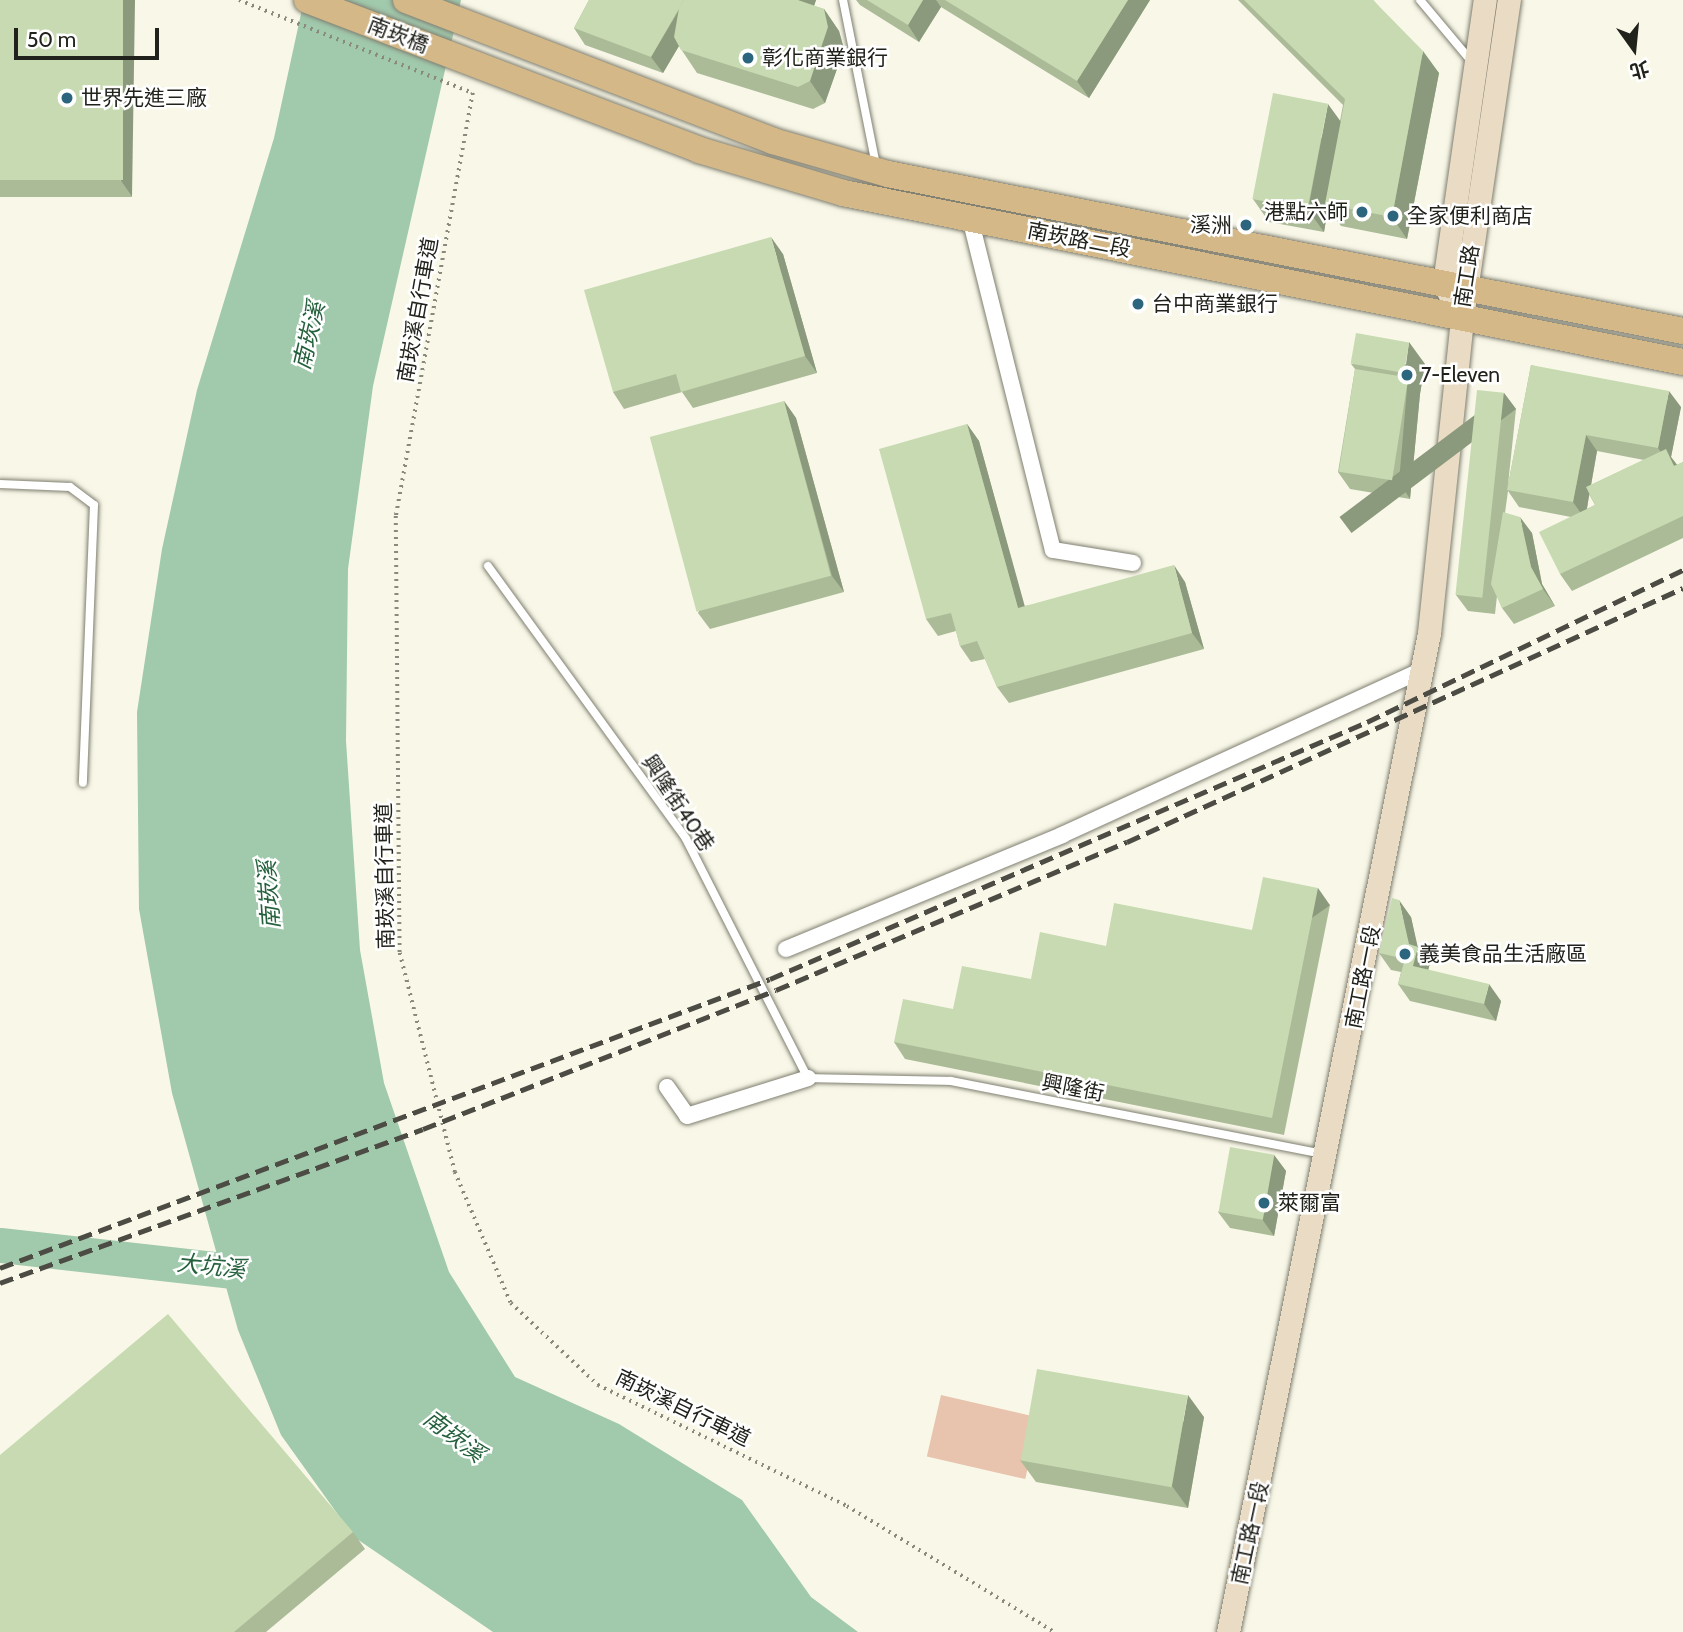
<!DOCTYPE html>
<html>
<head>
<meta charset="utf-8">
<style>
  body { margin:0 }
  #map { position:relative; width:1683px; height:1632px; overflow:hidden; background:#f9f8e8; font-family:Cabin,"Noto Sans TC",sans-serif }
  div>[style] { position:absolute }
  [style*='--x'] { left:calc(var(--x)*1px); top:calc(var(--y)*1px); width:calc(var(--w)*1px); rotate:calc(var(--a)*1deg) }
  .green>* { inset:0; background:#e8c4ae; transform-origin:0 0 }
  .water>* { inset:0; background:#a1c9ac }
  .river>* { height:35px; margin:-17.5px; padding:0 17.5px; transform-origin:17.5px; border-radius:17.5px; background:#a1c9ac }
  .path>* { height:3.5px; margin-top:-1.75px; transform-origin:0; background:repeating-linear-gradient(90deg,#8a897e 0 2px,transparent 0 7px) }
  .roads { filter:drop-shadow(0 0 2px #7f7e70) drop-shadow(0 0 2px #7f7e70) }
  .lane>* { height:8px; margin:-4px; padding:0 4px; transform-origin:4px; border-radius:4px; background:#fff }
  .street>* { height:16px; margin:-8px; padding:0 8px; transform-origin:8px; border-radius:8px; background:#fff }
  .secondary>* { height:23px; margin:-11.5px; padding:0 11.5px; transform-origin:11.5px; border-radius:11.5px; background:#eadcc4 }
  .primary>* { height:26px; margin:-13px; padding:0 13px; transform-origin:13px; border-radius:13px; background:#d5b888 }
  .rail>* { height:5px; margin-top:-2.5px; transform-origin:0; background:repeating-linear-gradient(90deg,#4c4c44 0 14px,transparent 0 21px) }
  .wall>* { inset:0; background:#abbb98 }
  .shaded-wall>* { inset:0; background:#8b997c; transform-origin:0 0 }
  .building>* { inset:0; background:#c7dab1; transform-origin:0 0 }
  .dots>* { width:19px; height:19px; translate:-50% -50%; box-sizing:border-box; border:4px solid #fff; border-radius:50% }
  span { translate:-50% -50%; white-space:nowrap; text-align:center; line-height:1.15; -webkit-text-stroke:5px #fff; paint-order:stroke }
  .street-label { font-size:21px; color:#22221c }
  .poi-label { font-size:21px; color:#22221c }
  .left { translate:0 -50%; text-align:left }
  .right { translate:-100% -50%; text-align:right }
  .water-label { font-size:23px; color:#25613c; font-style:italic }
  .north { position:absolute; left:1599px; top:14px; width:70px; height:70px; -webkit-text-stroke:5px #fff; paint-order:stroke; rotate:165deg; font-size:19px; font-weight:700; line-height:28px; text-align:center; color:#22221c }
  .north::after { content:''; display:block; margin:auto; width:24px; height:32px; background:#22221c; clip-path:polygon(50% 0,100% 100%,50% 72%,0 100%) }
  .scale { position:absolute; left:14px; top:28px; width:145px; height:32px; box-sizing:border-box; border:4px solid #22221c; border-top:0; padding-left:9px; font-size:21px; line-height:24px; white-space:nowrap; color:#22221c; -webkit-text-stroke:5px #fff; paint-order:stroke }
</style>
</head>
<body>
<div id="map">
  <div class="green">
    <i style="left:941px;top:1395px;width:101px;height:63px;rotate:13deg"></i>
  </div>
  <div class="water">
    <i style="clip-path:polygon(304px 0,461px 0,373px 386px,348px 569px,346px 741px,360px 950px,384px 1083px,449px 1272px,515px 1377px,619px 1424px,742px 1500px,811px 1597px,858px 1632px,493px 1632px,354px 1537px,281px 1435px,238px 1330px,172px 1093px,139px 909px,137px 712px,162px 549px,197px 390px,274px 138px)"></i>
  </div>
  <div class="river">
    <i style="--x:0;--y:1245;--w:269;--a:6.4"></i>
  </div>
  <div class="path">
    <i style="--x:239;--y:0;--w:252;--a:21.7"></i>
    <i style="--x:473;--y:93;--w:430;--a:100.3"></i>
    <i style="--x:396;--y:516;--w:437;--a:89.5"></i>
    <i style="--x:400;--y:953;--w:226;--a:75.9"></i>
    <i style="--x:455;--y:1172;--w:142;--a:66.9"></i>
    <i style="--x:511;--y:1303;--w:120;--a:43.3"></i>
    <i style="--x:598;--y:1385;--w:277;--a:25.9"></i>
    <i style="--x:847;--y:1506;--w:242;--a:31.3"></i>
  </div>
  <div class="roads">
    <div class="lane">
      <i style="--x:843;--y:0;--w:168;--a:78.7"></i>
      <i style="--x:1420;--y:0;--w:81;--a:50"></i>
      <i style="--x:0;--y:484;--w:70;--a:2.5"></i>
      <i style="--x:70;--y:487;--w:30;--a:37"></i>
      <i style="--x:94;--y:505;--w:278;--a:92.3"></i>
      <i style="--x:488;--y:566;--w:337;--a:54"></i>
      <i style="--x:686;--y:839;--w:268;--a:63"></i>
      <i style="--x:808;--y:1078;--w:143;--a:1.2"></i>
      <i style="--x:951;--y:1081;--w:379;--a:11.1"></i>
    </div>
    <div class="street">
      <i style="--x:970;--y:218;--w:342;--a:76"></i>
      <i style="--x:1053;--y:550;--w:81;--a:9.2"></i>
      <i style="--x:786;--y:949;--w:299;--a:-22.4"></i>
      <i style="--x:1062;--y:835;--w:396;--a:-24.6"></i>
      <i style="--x:667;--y:1087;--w:35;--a:55"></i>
      <i style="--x:687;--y:1116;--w:127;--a:-17.4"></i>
    </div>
    <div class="secondary">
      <i style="--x:1452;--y:299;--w:18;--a:-117"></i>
      <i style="--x:1444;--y:283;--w:286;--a:-81.8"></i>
      <i style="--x:1228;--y:1632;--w:1019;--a:-78.62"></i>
      <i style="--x:1429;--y:633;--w:318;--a:-84"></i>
      <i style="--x:1462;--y:317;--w:320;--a:-81.6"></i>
    </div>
    <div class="primary">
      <i style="--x:307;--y:0;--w:420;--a:20.9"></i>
      <i style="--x:699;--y:150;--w:150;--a:16.6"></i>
      <i style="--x:843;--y:193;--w:857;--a:11.38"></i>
      <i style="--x:406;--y:0;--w:393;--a:21"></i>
      <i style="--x:773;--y:141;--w:120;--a:16"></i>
      <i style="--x:888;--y:174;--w:810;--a:11.17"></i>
    </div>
  </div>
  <div class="rail">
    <i style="--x:0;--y:1268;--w:822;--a:-20.57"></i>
    <i style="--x:770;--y:979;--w:650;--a:-23.29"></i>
    <i style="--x:1367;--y:722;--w:351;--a:-25.7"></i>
    <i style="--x:0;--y:1283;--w:450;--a:-20"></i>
    <i style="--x:423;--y:1129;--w:379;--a:-21.5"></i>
    <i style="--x:776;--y:990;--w:381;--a:-22.9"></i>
    <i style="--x:1127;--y:842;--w:611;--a:-24.55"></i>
  </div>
  <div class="wall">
    <i style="clip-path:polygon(0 0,132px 197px,0 197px)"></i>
    <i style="clip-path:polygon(589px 0,816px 0,814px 6px,824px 9px,839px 31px,844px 49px,825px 103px,813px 109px,697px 73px,679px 46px,663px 73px,585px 45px,574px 28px)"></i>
    <i style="clip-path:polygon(856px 0,1150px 0,1089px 98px,941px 7px,919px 42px,860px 5px)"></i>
    <i style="clip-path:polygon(1238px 0,1373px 0,1439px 73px,1407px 239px,1341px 226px,1328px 208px,1324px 232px,1269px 222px,1253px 199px,1340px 121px,1343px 105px)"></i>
    <i style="clip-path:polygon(783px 254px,817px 373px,693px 408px,682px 392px,624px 409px,613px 392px)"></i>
    <i style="clip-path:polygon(1351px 364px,1425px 364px,1420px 394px,1410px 499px,1350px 489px,1338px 472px,1355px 369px)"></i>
    <i style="clip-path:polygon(evenodd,1531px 365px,1681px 407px,1671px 457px,1677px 465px,1683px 462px,1683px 538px,1572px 591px,1560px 574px,1571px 517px,1519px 507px,1508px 491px,1505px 513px,1532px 533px,1542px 584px,1555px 606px,1514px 624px,1502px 608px,1497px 596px,1495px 614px,1468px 611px,1456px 595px,1504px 393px,1516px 409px,1508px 485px,1531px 365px,1597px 451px,1644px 460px,1591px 485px,1597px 451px,1531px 365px,1589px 494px,1595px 505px,1587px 509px,1589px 494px)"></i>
    <i style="clip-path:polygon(784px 401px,796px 418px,844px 592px,710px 629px,698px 613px)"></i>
    <i style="clip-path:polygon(967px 424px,979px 441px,1024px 606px,1185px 582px,1204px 649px,1009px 703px,997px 687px,985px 659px,971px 662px,960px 646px,956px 631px,938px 636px,926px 619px)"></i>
    <i style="clip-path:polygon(1330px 905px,1284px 1135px,905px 1059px,894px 1042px,953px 1009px,1031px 979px,1106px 946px,1252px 930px)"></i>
    <i style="clip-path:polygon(1411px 917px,1417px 946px,1430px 963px,1428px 970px,1501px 1001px,1496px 1021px,1410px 1001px,1398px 984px,1401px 972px,1391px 970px,1379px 953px)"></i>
    <i style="clip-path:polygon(1274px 1155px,1286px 1171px,1274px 1236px,1230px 1228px,1218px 1212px)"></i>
    <i style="clip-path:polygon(1204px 1417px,1188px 1508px,1036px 1482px,1020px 1460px)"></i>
    <i style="clip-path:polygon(353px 1532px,365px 1549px,266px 1632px,0 1632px)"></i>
  </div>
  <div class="shaded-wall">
    <i style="clip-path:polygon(123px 0,135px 0,132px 197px,121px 181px)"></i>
    <i style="clip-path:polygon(685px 0,706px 0,663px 73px,651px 57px)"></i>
    <i style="clip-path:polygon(795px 0,816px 0,809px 21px)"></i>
    <i style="clip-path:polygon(923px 0,936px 0,941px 7px,919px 42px,908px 25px)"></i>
    <i style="clip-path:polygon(1128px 0,1150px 0,1089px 98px,1077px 81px)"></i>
    <i style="clip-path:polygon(824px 9px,839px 31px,844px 49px,825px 103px,810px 81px)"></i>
    <i style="clip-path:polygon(1423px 51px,1439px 73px,1407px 239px,1392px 217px)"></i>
    <i style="clip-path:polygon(1328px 104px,1344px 126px,1325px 204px,1328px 208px,1324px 232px,1308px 210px)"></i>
    <i style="clip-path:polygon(771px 237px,783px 254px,817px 373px,805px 356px)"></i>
    <i style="clip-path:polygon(1409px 342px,1425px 364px,1420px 394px,1410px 499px,1399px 482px,1408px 377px,1405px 372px)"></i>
    <i style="clip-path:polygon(1669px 391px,1681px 407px,1671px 457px,1678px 466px,1670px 465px,1658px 448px)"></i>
    <i style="left:1504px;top:393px;width:20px;height:206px;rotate:53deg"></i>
    <i style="clip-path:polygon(784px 401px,796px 418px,844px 592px,832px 576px)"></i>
    <i style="clip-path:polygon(967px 424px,979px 441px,1030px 625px,1018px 608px)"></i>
    <i style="clip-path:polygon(1586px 435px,1597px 451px,1585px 519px,1573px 502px)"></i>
    <i style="clip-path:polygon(1520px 517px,1532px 533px,1542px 584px,1555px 606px,1543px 589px,1531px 567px)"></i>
    <i style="clip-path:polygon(1174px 565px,1185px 582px,1204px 649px,1192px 633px)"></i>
    <i style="left:1318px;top:888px;width:21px;height:235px;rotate:55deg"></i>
    <i style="clip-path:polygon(1399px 900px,1411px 917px,1418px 948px,1418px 947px,1430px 963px,1425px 983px,1413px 966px)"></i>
    <i style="clip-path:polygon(1489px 984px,1501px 1001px,1496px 1021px,1484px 1004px)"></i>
    <i style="clip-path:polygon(1274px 1155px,1286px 1171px,1274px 1236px,1262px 1219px)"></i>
    <i style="clip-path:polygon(1188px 1395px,1204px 1417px,1188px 1508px,1172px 1486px)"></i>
  </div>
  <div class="building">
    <i style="left:0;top:0;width:123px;height:180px"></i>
    <i style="clip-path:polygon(589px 0,684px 0,651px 57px,574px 28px)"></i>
    <i style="clip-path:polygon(684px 0,798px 0,824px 9px,828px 27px,810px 81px,798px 87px,681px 50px,674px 37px,679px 8px)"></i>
    <i style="clip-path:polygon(867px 0,923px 0,908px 25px)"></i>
    <i style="clip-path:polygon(945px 0,1128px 0,1077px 81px)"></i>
    <i style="clip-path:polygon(1244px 0,1373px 0,1423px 51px,1392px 217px,1325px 204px,1345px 99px)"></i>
    <i style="left:1273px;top:93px;width:56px;height:108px;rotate:11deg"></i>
    <i style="clip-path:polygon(771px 237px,805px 356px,681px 392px,676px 374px,613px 392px,584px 290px)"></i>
    <i style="left:1356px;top:333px;width:54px;height:31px;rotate:10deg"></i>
    <i style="clip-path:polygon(1531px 365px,1669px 391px,1658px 448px,1586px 435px,1573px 502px,1507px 490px)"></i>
    <i style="left:1355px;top:369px;width:54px;height:104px;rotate:9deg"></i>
    <i style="left:1477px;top:390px;width:27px;height:206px;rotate:6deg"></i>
    <i style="left:784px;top:401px;width:181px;height:139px;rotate:75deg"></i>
    <i style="clip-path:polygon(967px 424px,1018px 608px,1174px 565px,1192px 633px,997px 687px,977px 641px,960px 646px,951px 613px,926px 619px,879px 449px)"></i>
    <i style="clip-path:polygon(1666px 449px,1674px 466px,1683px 462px,1683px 516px,1560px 574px,1539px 532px,1595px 505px,1586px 487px)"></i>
    <i style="clip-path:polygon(1503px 512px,1520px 517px,1531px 567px,1543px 589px,1502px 608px,1491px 584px)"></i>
    <i style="clip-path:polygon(1263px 877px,1318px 888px,1272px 1118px,894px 1042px,903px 999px,953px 1009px,962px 966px,1031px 979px,1040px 932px,1106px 946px,1114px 903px,1252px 930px)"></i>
    <i style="clip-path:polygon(1392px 898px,1399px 900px,1409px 944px,1418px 947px,1413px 966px,1489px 984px,1484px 1004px,1398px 984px,1405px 959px,1379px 953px)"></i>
    <i style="left:1230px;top:1147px;width:45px;height:66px;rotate:10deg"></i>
    <i style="clip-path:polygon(168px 1314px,353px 1532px,234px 1632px,0 1632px,0 1455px)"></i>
    <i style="left:1037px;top:1369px;width:153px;height:93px;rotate:10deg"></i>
  </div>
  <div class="dots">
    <i style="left:748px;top:58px;background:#2c657e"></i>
    <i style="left:67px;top:98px;background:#2c657e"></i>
    <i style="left:1362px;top:212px;background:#2c657e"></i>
    <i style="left:1393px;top:216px;background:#2c657e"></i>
    <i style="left:1246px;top:225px;background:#2c657e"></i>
    <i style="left:1138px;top:304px;background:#2c657e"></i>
    <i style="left:1407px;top:375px;background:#2c657e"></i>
    <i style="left:1405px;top:954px;background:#2c657e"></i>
    <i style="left:1264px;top:1203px;background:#2c657e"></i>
  </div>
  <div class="street-label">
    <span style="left:398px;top:35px;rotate:21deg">南崁橋</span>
    <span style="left:1079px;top:240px;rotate:11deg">南崁路二段</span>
    <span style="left:1467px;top:276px;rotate:-81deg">南工路</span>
    <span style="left:418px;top:310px;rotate:-80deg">南崁溪自行車道</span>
    <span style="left:678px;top:803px;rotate:56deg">興隆街40巷</span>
    <span style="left:385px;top:876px;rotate:-91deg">南崁溪自行車道</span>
    <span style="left:1363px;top:977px;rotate:-79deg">南工路一段</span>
    <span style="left:1073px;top:1088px;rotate:11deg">興隆街</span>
    <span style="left:683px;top:1408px;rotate:26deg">南崁溪自行車道</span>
    <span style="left:1250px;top:1533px;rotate:-78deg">南工路一段</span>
  </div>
  <div class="poi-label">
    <span class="left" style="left:762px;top:58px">彰化商業銀行</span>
    <span class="left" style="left:81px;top:98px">世界先進三廠</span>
    <span class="right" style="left:1348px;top:212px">港點六師</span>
    <span class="left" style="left:1407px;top:216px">全家便利商店</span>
    <span class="right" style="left:1232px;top:225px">溪洲</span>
    <span class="left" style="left:1152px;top:304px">台中商業銀行</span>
    <span class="left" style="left:1421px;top:375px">7-Eleven</span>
    <span class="left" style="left:1419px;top:954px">義美食品生活廠區</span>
    <span class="left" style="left:1278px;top:1203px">萊爾富</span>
  </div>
  <div class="water-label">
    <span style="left:309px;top:336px;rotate:-77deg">南崁溪</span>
    <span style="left:269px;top:895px;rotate:-94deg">南崁溪</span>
    <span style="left:211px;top:1266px;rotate:6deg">大坑溪</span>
    <span style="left:454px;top:1436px;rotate:37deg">南崁溪</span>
  </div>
  <div class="north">北</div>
  <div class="scale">50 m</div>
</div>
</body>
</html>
